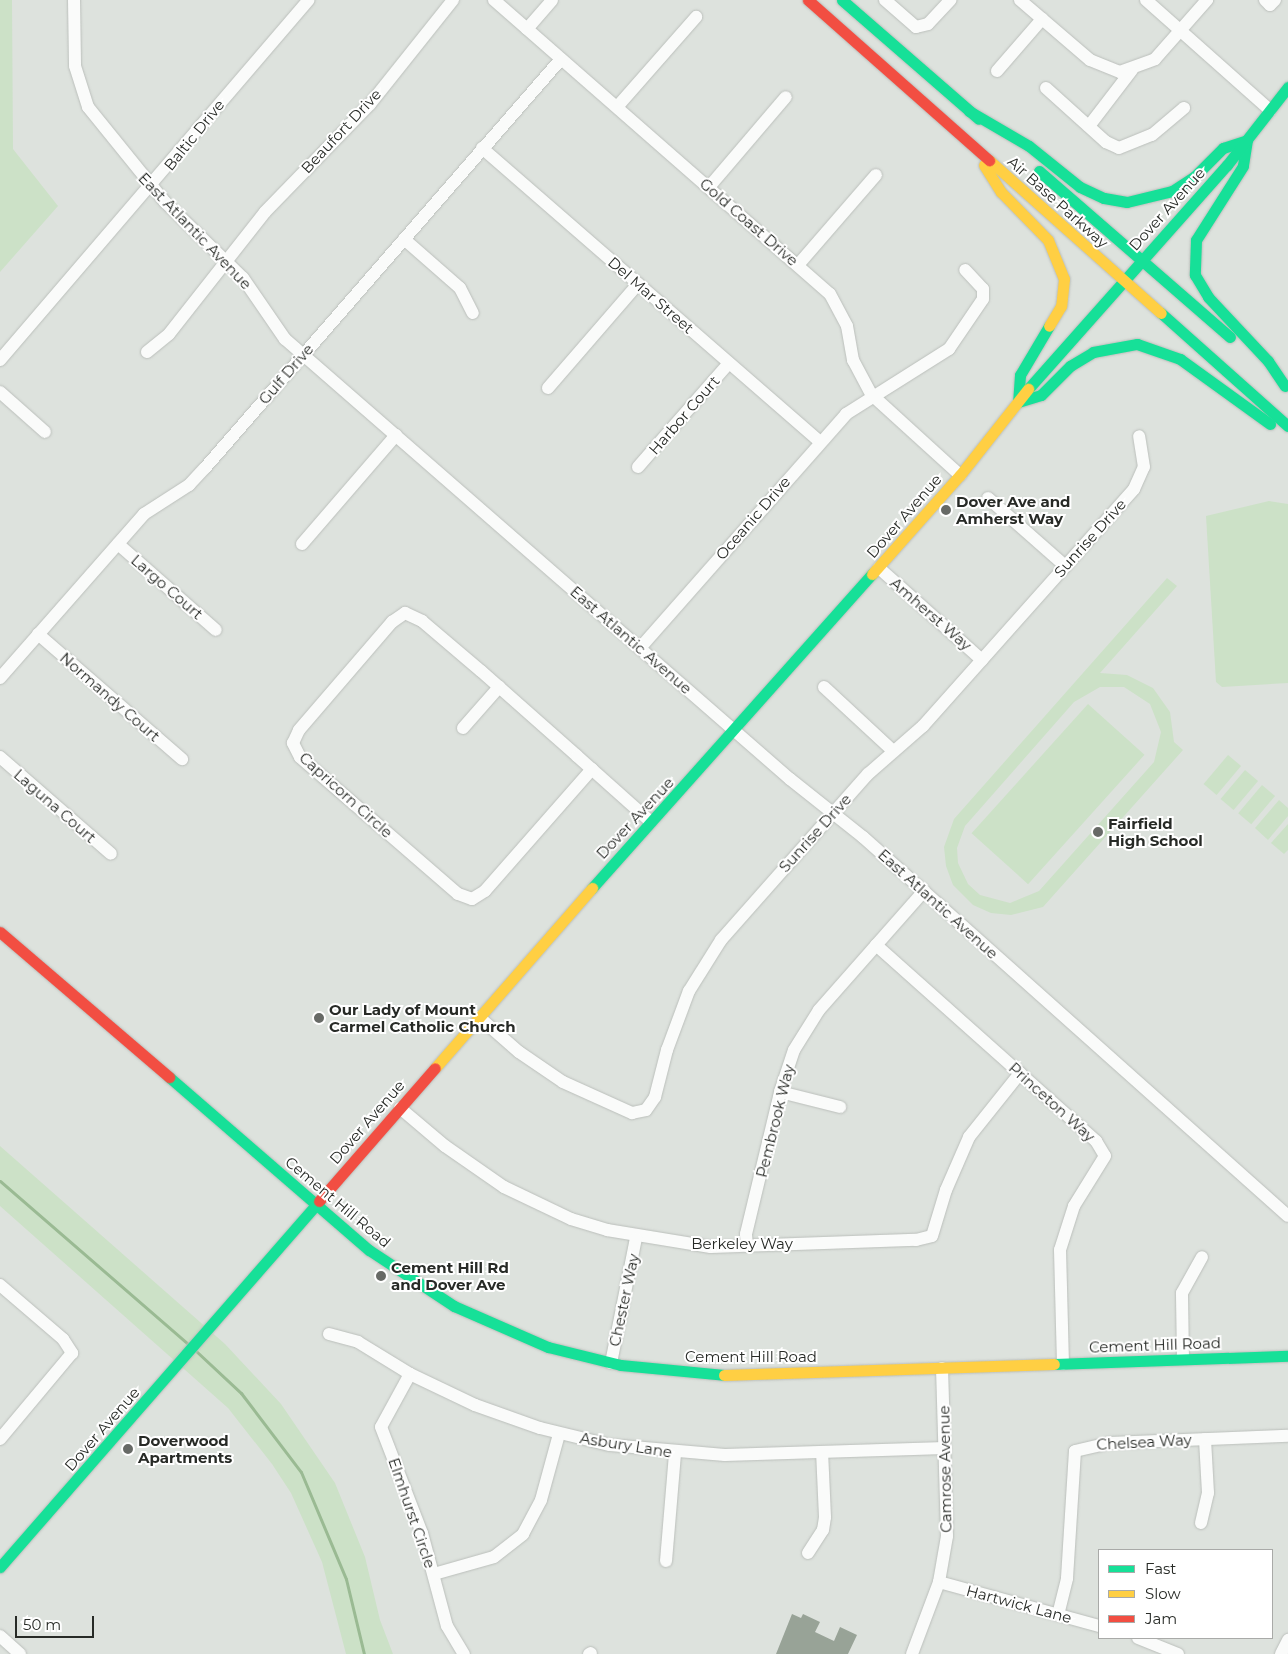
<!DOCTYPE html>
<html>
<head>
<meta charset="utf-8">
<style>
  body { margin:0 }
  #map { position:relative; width:1288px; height:1654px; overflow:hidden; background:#dde2dd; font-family:Montserrat,sans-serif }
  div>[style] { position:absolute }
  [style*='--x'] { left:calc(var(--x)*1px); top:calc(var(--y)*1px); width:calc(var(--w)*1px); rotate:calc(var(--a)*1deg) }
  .green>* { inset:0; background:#cce1c7; transform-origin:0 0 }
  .stream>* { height:3px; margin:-1.5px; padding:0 1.5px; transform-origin:1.5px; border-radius:1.5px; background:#9aba93 }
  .building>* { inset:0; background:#98a397 }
  .roads { filter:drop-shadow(0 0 1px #bbbfbb) drop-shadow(0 0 1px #bbbfbb) }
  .street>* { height:12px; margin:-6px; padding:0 6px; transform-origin:6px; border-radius:6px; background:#fafbfa }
  .fast>* { height:11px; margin:-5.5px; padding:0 5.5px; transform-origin:5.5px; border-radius:5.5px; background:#16e098 }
  .slow>* { height:11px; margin:-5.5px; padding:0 5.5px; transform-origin:5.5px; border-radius:5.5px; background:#ffcf43 }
  .jam>* { height:11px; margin:-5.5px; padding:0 5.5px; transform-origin:5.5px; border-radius:5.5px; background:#f24e42 }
  .dots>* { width:14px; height:14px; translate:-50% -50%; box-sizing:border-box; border:2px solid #fff; border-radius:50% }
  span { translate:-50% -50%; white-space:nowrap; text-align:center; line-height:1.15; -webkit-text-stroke:4px #fff; paint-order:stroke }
  .street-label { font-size:15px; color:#272a26 }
  .poi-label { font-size:15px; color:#272a26; font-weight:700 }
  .left { translate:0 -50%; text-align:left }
  .legend { position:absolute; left:1098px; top:1549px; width:175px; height:90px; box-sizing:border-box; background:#fff; border:1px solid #a9aaa8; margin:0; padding:6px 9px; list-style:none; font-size:15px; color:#272a26 }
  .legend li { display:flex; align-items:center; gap:10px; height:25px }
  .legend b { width:25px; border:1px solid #a9aaa8 }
  .scale { position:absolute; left:15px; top:1616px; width:79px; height:22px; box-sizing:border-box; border:2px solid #272a26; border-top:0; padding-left:6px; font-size:15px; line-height:18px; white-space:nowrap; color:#272a26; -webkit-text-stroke:4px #fff; paint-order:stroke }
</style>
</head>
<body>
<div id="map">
  <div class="green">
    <i style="clip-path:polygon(0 0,12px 0,13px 149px,58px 206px,0 272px)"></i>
    <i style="clip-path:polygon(1269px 501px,1288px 504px,1288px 683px,1222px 687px,1216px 682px,1206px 516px)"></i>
    <i style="clip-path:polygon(evenodd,1167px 578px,1177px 586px,1100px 673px,1127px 675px,1153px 688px,1170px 712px,1174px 742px,1183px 750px,1043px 907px,1011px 915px,991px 913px,973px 905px,953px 885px,946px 866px,944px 847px,954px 819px,1167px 578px,1100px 687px,1124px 687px,1150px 704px,1161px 732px,1154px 762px,1039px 891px,1010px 903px,980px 895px,968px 884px,958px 863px,957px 848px,965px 826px,1074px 702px,1100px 687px)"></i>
    <i style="left:1088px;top:704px;width:76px;height:174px;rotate:42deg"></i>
    <i style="left:1228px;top:755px;width:17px;height:38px;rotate:40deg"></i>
    <i style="left:1245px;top:770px;width:17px;height:38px;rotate:40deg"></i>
    <i style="left:1262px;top:785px;width:17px;height:37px;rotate:40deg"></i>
    <i style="clip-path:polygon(1279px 800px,1288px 808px,1288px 816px,1268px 840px,1255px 828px)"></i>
    <i style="clip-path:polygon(1288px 824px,1288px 850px,1284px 854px,1271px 843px)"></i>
    <i style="clip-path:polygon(0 1146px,225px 1344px,281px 1404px,335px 1483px,365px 1557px,380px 1620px,393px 1654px,346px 1654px,322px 1562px,291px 1493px,272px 1464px,228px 1408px,0 1206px)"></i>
  </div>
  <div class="stream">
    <i style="--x:0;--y:1181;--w:249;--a:40.9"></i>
    <i style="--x:196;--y:1351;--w:62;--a:43"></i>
    <i style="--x:241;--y:1393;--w:99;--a:52.8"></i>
    <i style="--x:301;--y:1472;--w:116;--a:67.2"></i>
    <i style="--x:346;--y:1579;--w:77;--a:76.5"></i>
  </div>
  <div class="building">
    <i style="clip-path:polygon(792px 1614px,801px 1618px,803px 1614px,820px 1622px,815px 1632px,834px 1641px,840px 1627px,857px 1635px,848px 1654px,776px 1654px)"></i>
  </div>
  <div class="roads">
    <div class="street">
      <i style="--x:74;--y:0;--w:66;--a:89.1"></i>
      <i style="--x:75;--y:66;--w:43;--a:72.4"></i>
      <i style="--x:88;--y:107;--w:122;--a:51"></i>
      <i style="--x:165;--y:202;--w:109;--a:44.3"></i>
      <i style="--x:243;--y:278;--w:74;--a:55.5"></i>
      <i style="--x:285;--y:339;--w:670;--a:41.07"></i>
      <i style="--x:790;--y:779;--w:93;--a:38.5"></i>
      <i style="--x:863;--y:837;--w:569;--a:41.73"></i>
      <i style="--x:494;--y:0;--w:446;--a:41.2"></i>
      <i style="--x:830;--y:294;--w:36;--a:62"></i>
      <i style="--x:847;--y:326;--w:35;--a:80"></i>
      <i style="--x:853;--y:360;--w:40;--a:62"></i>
      <i style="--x:872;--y:395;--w:119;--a:42.3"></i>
      <i style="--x:885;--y:0;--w:41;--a:41.1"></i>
      <i style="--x:916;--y:27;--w:12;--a:-14"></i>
      <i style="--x:928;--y:24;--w:33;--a:-47"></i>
      <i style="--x:1020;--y:0;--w:92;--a:40.6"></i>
      <i style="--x:1090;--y:60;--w:32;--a:22"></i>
      <i style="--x:1120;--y:72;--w:37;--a:-20"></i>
      <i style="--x:1155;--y:59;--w:79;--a:-48.6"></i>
      <i style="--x:1146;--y:0;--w:166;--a:41.6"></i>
      <i style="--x:1265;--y:0;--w:7;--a:45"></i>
      <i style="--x:1270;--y:5;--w:7;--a:-45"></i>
      <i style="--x:527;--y:29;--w:38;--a:-49"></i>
      <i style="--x:997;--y:71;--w:69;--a:-49.1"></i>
      <i style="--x:1046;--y:88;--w:81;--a:42"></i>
      <i style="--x:1106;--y:142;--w:14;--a:25"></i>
      <i style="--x:1119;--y:148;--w:35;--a:-22"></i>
      <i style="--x:1152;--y:135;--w:42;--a:-40.2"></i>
      <i style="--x:617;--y:107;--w:120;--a:-48.7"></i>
      <i style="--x:1089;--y:126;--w:71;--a:-52.5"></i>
      <i style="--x:482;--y:148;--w:447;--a:41"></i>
      <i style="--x:709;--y:187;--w:118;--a:-49.5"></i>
      <i style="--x:404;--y:239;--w:74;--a:41.2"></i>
      <i style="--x:460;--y:288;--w:28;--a:63"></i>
      <i style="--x:798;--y:265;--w:119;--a:-49.1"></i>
      <i style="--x:147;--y:352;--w:28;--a:-39"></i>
      <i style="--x:169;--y:334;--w:155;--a:-51.8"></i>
      <i style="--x:265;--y:212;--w:151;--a:-45.8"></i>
      <i style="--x:370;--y:104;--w:133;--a:-51.4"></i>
      <i style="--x:0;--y:360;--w:474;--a:-49.4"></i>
      <i style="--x:548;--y:388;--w:138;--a:-49.1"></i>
      <i style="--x:0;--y:392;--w:60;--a:41.6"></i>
      <i style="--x:638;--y:467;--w:138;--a:-48.8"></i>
      <i style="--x:988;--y:498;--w:103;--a:41.4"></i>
      <i style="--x:118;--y:544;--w:130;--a:41.3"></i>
      <i style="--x:302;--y:544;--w:144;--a:-49.2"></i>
      <i style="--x:879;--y:568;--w:138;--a:41.8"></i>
      <i style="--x:38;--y:634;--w:191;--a:41"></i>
      <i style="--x:640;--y:648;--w:312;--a:-48.6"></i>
      <i style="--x:846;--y:414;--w:122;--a:-32.3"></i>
      <i style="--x:949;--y:349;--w:60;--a:-55.8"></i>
      <i style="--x:983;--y:299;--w:10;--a:-90"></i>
      <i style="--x:983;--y:289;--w:26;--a:-133"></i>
      <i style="--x:0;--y:678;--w:218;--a:-48.7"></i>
      <i style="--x:144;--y:514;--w:54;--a:-32.8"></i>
      <i style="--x:189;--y:485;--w:23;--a:-47"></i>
      <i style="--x:205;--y:468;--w:542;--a:-48.96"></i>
      <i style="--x:824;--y:687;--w:94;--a:42.8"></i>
      <i style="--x:463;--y:728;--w:55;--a:-48.7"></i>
      <i style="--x:0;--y:757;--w:147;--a:41.1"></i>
      <i style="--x:592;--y:769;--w:162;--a:131.3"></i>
      <i style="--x:485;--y:891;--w:15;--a:148"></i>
      <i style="--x:472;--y:899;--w:15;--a:-160"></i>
      <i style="--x:458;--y:894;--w:209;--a:-139.1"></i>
      <i style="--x:300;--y:757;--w:16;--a:-117"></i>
      <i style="--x:293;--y:743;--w:14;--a:-65"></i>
      <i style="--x:299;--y:730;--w:143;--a:-49.3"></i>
      <i style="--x:392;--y:622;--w:16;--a:-35"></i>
      <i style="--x:405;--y:613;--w:19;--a:25"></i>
      <i style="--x:422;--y:621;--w:77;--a:40.3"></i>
      <i style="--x:481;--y:671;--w:128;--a:41.5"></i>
      <i style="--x:577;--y:756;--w:98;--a:41.7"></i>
      <i style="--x:876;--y:945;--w:295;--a:41.7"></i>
      <i style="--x:1096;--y:1141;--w:17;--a:59"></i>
      <i style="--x:1105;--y:1156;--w:59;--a:121.8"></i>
      <i style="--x:1074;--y:1206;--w:46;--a:107.7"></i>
      <i style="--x:1060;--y:1250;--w:114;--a:88.5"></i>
      <i style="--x:479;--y:1017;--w:53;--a:41.2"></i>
      <i style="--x:519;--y:1052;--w:53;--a:34.3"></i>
      <i style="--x:563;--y:1082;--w:76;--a:24.2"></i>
      <i style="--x:632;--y:1113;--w:14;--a:-12"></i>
      <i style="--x:646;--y:1110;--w:16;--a:-55"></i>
      <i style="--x:655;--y:1097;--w:49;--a:-75.7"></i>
      <i style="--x:667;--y:1050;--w:63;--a:-69.6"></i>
      <i style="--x:689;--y:991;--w:60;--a:-57.9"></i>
      <i style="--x:721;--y:940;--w:222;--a:-48.5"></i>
      <i style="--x:868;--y:774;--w:73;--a:-41.1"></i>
      <i style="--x:923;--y:726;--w:317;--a:-48.3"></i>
      <i style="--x:1134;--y:489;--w:24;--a:-66"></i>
      <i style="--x:1144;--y:467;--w:31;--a:-99"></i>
      <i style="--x:780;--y:1092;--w:62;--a:14"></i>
      <i style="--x:400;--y:1108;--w:59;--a:40.2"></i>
      <i style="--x:445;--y:1146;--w:72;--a:34.8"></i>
      <i style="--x:504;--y:1187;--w:74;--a:25.5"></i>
      <i style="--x:571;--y:1219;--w:38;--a:17"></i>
      <i style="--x:607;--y:1230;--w:105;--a:9.3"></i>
      <i style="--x:711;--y:1247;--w:205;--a:-2"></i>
      <i style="--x:916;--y:1240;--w:16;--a:-14"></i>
      <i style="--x:932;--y:1236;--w:48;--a:-73.1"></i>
      <i style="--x:946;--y:1190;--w:58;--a:-66.5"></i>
      <i style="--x:969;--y:1137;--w:82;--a:-51.4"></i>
      <i style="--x:747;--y:1246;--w:12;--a:-95"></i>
      <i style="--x:746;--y:1234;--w:146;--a:-76.5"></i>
      <i style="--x:780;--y:1092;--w:44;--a:-71.6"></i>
      <i style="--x:794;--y:1050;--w:47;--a:-58"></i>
      <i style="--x:819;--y:1010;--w:159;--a:-48.6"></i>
      <i style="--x:0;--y:1285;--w:83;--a:40.6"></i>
      <i style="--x:63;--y:1339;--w:17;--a:57"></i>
      <i style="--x:72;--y:1353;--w:112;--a:129.9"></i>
      <i style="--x:329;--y:1334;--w:30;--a:15"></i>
      <i style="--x:358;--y:1342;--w:61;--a:31.6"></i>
      <i style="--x:410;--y:1374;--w:72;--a:25.5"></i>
      <i style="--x:475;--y:1405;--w:69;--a:19.5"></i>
      <i style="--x:540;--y:1428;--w:72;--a:13.7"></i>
      <i style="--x:610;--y:1445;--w:115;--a:5"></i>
      <i style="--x:725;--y:1455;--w:220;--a:-1.8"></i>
      <i style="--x:1183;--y:1359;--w:66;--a:-90.9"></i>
      <i style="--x:1182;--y:1293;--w:41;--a:-60.9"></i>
      <i style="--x:611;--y:1363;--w:127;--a:-78.7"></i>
      <i style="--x:410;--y:1374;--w:60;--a:118.7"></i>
      <i style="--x:381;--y:1427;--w:114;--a:68.9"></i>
      <i style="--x:422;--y:1533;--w:96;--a:75"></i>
      <i style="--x:447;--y:1626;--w:33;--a:59"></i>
      <i style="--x:1201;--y:1523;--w:31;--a:-77"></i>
      <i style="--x:1208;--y:1493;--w:54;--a:-93.2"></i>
      <i style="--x:808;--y:1553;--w:27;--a:-57"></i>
      <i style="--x:823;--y:1530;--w:13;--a:-81"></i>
      <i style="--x:825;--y:1517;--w:65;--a:-92.6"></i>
      <i style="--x:666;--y:1561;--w:108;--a:-85.2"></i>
      <i style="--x:434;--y:1574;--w:62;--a:-15.8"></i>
      <i style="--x:494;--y:1557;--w:37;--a:-38"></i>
      <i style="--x:523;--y:1534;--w:38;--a:-62"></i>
      <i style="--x:541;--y:1500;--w:68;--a:-74.7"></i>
      <i style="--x:939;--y:1582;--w:166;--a:15.4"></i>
      <i style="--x:1058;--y:1615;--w:38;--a:-76"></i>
      <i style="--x:1067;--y:1578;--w:127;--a:-86.4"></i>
      <i style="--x:1075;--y:1451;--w:36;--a:-13"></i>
      <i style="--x:1110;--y:1443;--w:178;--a:-2.3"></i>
      <i style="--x:0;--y:1636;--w:27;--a:42"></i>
      <i style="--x:1138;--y:1638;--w:43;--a:21.8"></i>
      <i style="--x:589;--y:1654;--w:2;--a:-27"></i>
      <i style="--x:912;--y:1654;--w:77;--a:-69.4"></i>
      <i style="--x:939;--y:1582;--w:47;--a:-80.1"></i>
      <i style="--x:947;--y:1536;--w:168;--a:-91.7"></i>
      <i style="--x:1281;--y:1654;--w:16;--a:-63"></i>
    </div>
    <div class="fast">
      <i style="--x:842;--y:0;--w:181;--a:41"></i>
      <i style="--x:969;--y:111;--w:69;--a:30.3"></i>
      <i style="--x:1029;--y:146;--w:65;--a:38.8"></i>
      <i style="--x:1080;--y:187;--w:26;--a:25"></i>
      <i style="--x:1104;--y:198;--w:23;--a:10"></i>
      <i style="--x:1127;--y:202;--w:46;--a:-13.7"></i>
      <i style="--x:1172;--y:191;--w:27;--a:-33"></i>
      <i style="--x:1195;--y:176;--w:40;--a:-45"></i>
      <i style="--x:1223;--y:148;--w:25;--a:-18"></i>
      <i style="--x:1247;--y:140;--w:26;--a:99"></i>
      <i style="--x:1243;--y:166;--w:88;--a:122.4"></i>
      <i style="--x:1196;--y:240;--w:35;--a:92"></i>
      <i style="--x:1195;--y:275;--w:26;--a:59"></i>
      <i style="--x:1208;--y:297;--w:88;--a:46.8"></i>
      <i style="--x:1268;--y:361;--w:30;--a:56"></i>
      <i style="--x:1039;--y:171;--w:253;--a:41"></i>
      <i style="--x:1161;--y:313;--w:170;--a:41.7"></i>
      <i style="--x:1049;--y:326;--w:57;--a:120.6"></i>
      <i style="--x:1020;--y:375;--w:27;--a:94"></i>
      <i style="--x:1018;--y:402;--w:24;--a:-17"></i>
      <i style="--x:1041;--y:395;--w:41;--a:-45"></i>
      <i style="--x:1070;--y:366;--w:27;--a:-31"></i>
      <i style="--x:1093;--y:352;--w:45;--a:-10.3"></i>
      <i style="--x:1137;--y:344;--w:46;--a:19.2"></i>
      <i style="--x:1180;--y:359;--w:111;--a:35.8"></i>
      <i style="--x:1028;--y:389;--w:300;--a:-48.4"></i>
      <i style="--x:1227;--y:165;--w:99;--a:-52"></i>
      <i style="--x:592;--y:888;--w:421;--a:-48.3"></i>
      <i style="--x:169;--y:1077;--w:264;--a:40.9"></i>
      <i style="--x:369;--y:1250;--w:102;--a:33.4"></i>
      <i style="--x:454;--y:1306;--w:103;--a:23.6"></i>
      <i style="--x:548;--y:1347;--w:75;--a:13.9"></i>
      <i style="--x:621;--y:1365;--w:103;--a:5.5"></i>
      <i style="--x:1054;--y:1364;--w:234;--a:-2"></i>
      <i style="--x:0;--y:1567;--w:486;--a:-48.9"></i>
    </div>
    <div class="slow">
      <i style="--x:989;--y:160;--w:230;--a:41.7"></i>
      <i style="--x:984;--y:165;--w:32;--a:58"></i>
      <i style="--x:1001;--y:192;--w:67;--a:45.6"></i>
      <i style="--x:1048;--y:240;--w:42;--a:67.7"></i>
      <i style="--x:1064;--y:279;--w:27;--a:96"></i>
      <i style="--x:1061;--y:306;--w:23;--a:121"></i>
      <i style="--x:872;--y:574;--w:132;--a:-48.4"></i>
      <i style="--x:960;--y:475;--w:110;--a:-51.7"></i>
      <i style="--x:435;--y:1068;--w:239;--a:-48.9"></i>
      <i style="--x:724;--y:1375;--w:330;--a:-1.9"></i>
    </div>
    <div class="jam">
      <i style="--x:808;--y:0;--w:242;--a:41.5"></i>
      <i style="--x:0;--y:932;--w:223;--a:40.6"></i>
      <i style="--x:319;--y:1201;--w:176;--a:-48.9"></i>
    </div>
  </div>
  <div class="dots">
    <i style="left:946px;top:510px;background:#676a66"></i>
    <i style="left:1098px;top:832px;background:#676a66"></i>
    <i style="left:319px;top:1018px;background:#676a66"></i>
    <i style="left:381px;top:1276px;background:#676a66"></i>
    <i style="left:128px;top:1449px;background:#676a66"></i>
  </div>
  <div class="street-label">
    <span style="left:341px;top:131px;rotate:-47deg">Beaufort Drive</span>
    <span style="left:194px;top:135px;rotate:-51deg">Baltic Drive</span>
    <span style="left:1058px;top:202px;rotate:42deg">Air Base Parkway</span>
    <span style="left:1167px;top:209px;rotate:-48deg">Dover Avenue</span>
    <span style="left:749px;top:222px;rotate:41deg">Gold Coast Drive</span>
    <span style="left:195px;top:231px;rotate:46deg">East Atlantic Avenue</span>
    <span style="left:651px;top:295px;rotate:41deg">Del Mar Street</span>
    <span style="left:286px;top:374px;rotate:-49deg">Gulf Drive</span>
    <span style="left:684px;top:415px;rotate:-49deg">Harbor Court</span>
    <span style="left:904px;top:516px;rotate:-49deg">Dover Avenue</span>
    <span style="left:753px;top:518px;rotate:-49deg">Oceanic Drive</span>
    <span style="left:1090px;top:538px;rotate:-48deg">Sunrise Drive</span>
    <span style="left:167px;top:587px;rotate:41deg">Largo Court</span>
    <span style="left:931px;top:614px;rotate:41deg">Amherst Way</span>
    <span style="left:631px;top:640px;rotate:41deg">East Atlantic Avenue</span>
    <span style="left:110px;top:697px;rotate:41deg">Normandy Court</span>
    <span style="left:346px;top:795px;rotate:42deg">Capricorn Circle</span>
    <span style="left:55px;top:806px;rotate:41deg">Laguna Court</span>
    <span style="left:635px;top:818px;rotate:-47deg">Dover Avenue</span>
    <span style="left:815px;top:833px;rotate:-48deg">Sunrise Drive</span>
    <span style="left:938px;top:904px;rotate:42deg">East Atlantic Avenue</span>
    <span style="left:1052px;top:1102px;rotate:42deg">Princeton Way</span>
    <span style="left:775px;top:1121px;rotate:-76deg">Pembrook Way</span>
    <span style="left:367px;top:1122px;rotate:-49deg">Dover Avenue</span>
    <span style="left:338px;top:1202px;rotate:40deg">Cement Hill Road</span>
    <span style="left:742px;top:1244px">Berkeley Way</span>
    <span style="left:624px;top:1300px;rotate:-78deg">Chester Way</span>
    <span style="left:1155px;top:1345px;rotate:-2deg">Cement Hill Road</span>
    <span style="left:751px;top:1357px">Cement Hill Road</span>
    <span style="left:102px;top:1429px;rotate:-49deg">Dover Avenue</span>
    <span style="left:1144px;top:1442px;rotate:-3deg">Chelsea Way</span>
    <span style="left:626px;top:1445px;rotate:9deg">Asbury Lane</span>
    <span style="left:945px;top:1469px;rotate:-91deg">Camrose Avenue</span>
    <span style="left:412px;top:1513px;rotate:71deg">Elmhurst Circle</span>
    <span style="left:1019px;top:1604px;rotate:15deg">Hartwick Lane</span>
  </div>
  <div class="poi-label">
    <span class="left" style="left:956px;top:510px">Dover Ave and<br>Amherst Way</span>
    <span class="left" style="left:1108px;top:832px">Fairfield<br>High School</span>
    <span class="left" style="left:329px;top:1018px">Our Lady of Mount<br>Carmel Catholic Church</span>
    <span class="left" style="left:391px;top:1276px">Cement Hill Rd<br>and Dover Ave</span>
    <span class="left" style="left:138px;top:1449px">Doverwood<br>Apartments</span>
  </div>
  <ul class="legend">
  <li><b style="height:6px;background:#16e098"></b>Fast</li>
  <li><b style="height:6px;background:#ffcf43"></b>Slow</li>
  <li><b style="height:6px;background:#f24e42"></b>Jam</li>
  </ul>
  <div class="scale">50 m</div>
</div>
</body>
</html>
